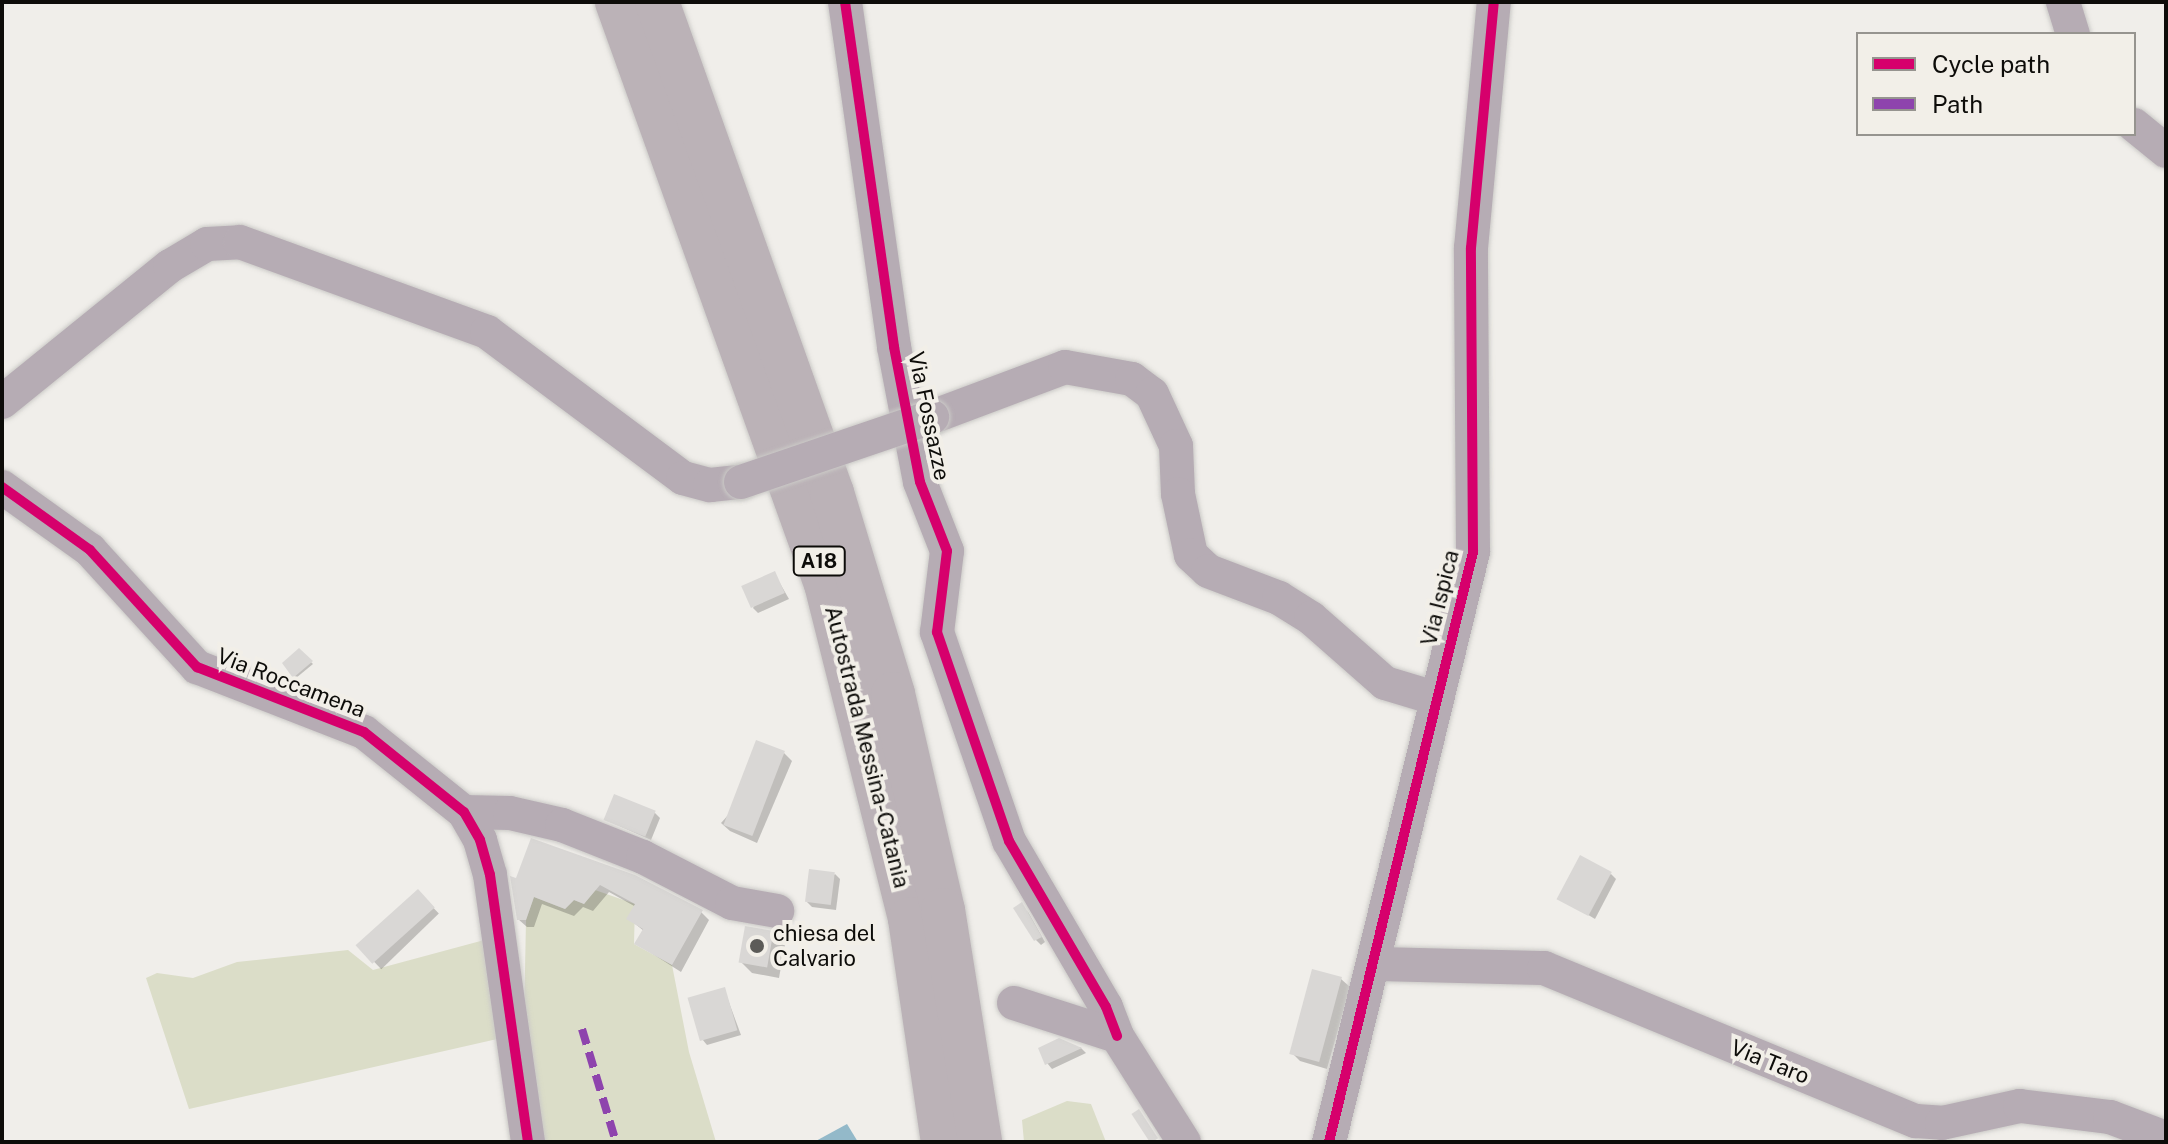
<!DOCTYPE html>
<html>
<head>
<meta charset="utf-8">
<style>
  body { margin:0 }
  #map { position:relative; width:2168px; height:1144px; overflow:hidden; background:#f0eeea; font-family:"Public Sans",sans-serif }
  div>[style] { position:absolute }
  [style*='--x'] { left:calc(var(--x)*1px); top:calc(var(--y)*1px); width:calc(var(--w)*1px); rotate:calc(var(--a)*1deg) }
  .green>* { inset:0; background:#dbddc8 }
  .water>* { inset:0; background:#93b9c9 }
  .shadow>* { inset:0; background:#0003; transform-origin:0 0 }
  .building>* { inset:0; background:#d9d7d5; transform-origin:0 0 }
  .roads { filter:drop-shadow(0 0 2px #cbcac7) drop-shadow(0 0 2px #cbcac7) }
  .minor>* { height:34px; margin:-17px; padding:0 17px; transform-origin:17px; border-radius:17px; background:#b6acb4 }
  .highway>* { height:44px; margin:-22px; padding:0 22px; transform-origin:22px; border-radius:22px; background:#bbb2b7 }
  .bridges { filter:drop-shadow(0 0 2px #cbcac7) drop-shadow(0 0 2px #cbcac7) }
  .minor-bridge>* { height:34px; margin:-17px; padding:0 17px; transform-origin:17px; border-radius:17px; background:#b6acb4 }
  .quiet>* { height:8px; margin-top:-4px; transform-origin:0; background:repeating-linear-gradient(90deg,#8e44ad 0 16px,transparent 0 24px) }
  .cycleway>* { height:10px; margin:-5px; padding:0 5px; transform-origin:5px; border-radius:5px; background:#d6006c }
  .dots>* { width:22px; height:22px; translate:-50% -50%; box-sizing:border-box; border:4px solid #f2efe8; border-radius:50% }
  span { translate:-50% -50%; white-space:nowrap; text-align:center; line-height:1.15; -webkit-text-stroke:8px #f2efe8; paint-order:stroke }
  .shield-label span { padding:2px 6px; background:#f2efe8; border:2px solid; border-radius:6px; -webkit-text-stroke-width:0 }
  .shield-label { font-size:20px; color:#0d0c09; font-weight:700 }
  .street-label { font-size:22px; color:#0d0c09 }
  .poi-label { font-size:22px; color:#0d0c09 }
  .left { translate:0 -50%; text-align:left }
  .frame { position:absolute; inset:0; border:4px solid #0d0c09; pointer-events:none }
  .legend { position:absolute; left:1856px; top:32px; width:280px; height:104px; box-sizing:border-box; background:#f2efe8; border:2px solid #96948f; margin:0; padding:10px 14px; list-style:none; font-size:24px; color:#0d0c09 }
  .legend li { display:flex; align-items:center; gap:16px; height:40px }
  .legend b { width:40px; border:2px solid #96948f }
</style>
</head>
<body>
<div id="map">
  <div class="green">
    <i style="clip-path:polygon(595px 890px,635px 904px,634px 944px,672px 965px,689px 1052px,716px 1142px,540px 1142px,524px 1021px,526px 920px,534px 897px,565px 909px,574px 900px,584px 904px)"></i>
    <i style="clip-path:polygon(488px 939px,506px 1037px,189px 1109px,146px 978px,157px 973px,193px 978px,237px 962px,348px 950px,373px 970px)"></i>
    <i style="clip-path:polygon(1067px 1101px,1091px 1104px,1106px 1142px,1024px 1142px,1022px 1120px)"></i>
  </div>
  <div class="water">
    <i style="clip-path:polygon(847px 1124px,858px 1142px,814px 1142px)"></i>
  </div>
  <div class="shadow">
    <i style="clip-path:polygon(774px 573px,789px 599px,758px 613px,753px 608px)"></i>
    <i style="clip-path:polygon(299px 651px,313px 664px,296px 678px,284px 663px)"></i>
    <i style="clip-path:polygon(784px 753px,792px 761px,757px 843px,730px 831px,721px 823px)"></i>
    <i style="clip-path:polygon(655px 813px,660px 818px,651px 840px,606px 820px)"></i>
    <i style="clip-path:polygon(532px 841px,701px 912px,709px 920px,681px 972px,637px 944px,644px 931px,629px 919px,636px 907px,609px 892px,593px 911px,583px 907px,574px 916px,542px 904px,534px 927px,527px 927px,518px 919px,518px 880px)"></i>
    <i style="clip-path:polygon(835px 874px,840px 879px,836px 910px,812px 907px,807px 902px)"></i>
    <i style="clip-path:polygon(1611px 874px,1616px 879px,1595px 919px,1560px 898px)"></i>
    <i style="left:418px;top:892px;width:30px;height:80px;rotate:46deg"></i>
    <i style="clip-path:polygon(1027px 910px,1045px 942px,1041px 945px,1036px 940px)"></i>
    <i style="clip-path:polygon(773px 933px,785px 944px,779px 978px,752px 973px,741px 962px)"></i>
    <i style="clip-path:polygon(1341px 979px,1350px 987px,1327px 1069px,1300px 1061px,1292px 1053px)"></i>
    <i style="clip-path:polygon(724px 989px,741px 1035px,707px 1045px,702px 1039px)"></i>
    <i style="clip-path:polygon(1080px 1047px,1086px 1053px,1052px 1069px,1047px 1063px)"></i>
  </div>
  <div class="building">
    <i style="left:775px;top:571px;width:24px;height:37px;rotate:66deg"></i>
    <i style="clip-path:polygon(299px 648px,313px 661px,293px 678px,282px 663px)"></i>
    <i style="left:756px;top:740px;width:31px;height:91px;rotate:21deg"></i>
    <i style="left:614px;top:794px;width:45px;height:28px;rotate:22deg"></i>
    <i style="clip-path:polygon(531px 838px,635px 875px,703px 910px,672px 965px,634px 944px,643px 929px,626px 919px,635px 904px,600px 885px,584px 904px,574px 900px,565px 909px,534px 897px,526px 920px,517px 920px,510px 876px,516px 878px)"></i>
    <i style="left:1580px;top:855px;width:36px;height:50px;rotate:28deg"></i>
    <i style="left:809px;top:869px;width:26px;height:33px;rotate:7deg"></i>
    <i style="left:418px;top:889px;width:25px;height:84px;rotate:48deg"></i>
    <i style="clip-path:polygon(1022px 902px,1042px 937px,1034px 941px,1013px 908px)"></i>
    <i style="left:745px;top:926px;width:29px;height:37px;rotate:10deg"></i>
    <i style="left:1312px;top:969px;width:31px;height:88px;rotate:15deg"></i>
    <i style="left:725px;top:987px;width:45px;height:39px;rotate:74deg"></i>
    <i style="clip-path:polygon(1059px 1038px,1082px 1048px,1045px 1065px,1038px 1048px)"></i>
    <i style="left:1139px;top:1109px;width:35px;height:9px;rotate:57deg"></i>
  </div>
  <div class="roads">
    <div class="minor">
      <i style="--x:845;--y:2;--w:348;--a:81.9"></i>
      <i style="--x:894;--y:347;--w:137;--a:79.1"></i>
      <i style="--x:920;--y:482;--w:74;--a:68.6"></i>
      <i style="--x:947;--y:551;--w:82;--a:97"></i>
      <i style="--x:937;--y:632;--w:221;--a:71"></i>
      <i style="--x:1009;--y:841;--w:192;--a:59.7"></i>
      <i style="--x:1106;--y:1007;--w:31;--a:69"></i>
      <i style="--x:2063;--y:2;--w:34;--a:73"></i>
      <i style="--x:2134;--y:125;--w:41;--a:39.1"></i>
      <i style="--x:2;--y:402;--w:216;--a:-39"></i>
      <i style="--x:170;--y:266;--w:43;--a:-30.7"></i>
      <i style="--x:207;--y:244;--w:33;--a:-3"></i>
      <i style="--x:240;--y:242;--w:263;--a:20"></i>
      <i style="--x:487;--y:332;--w:244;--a:36.7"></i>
      <i style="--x:683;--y:478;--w:28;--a:15"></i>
      <i style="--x:710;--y:485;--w:31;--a:-6"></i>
      <i style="--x:932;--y:417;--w:142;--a:-20.6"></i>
      <i style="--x:1065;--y:367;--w:68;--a:10.2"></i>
      <i style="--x:1132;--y:379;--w:25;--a:37"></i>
      <i style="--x:1152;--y:394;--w:57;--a:65.2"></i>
      <i style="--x:1176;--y:446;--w:48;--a:87.6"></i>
      <i style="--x:1178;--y:494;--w:62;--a:78"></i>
      <i style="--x:1191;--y:555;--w:23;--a:43"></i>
      <i style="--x:1208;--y:571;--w:76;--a:20.8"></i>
      <i style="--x:1279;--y:598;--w:38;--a:32"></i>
      <i style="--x:1311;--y:618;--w:98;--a:41.3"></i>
      <i style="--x:1385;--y:683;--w:52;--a:16.7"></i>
      <i style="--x:2;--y:487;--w:108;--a:35.6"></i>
      <i style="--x:90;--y:550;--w:159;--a:47.6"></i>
      <i style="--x:197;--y:667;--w:179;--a:21.3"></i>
      <i style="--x:364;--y:732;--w:128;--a:38.7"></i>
      <i style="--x:464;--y:812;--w:32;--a:60"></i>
      <i style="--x:480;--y:840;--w:36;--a:74"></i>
      <i style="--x:490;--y:875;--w:270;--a:81.9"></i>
      <i style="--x:464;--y:812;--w:46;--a:1.2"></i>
      <i style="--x:510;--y:813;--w:53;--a:13"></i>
      <i style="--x:562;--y:825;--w:87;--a:21.6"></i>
      <i style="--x:643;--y:857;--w:100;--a:27.3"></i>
      <i style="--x:732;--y:903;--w:46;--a:10.1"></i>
      <i style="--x:1375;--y:964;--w:169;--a:1.4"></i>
      <i style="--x:1544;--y:968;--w:402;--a:22.4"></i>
      <i style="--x:1916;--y:1121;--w:26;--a:4"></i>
      <i style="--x:1942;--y:1123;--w:80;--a:-12.3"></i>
      <i style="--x:2020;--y:1106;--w:91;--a:7"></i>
      <i style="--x:2110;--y:1117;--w:60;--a:20.6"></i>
      <i style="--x:1014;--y:1003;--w:108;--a:17.8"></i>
      <i style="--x:1117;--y:1036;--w:125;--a:57.7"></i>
      <i style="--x:1329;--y:1142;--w:607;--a:-76.28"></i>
      <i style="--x:1473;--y:552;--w:304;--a:-90.4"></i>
      <i style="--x:1471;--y:248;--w:247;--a:-84.7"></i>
    </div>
    <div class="highway">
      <i style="--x:617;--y:2;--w:618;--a:70.25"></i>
      <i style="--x:826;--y:584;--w:345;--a:75.9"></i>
      <i style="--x:910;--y:919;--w:225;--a:81.6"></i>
      <i style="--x:657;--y:2;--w:521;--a:70.38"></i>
      <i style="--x:832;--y:493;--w:210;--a:73.1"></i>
      <i style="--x:893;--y:694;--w:222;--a:77"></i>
      <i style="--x:943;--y:910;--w:235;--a:80.9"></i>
    </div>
  </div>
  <div class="bridges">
    <div class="minor-bridge">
      <i style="--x:741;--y:482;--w:202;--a:-18.8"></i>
    </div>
  </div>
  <div class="quiet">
    <i style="--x:582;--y:1029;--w:118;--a:73.3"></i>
  </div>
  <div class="cycleway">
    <i style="--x:845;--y:2;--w:348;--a:81.9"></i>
    <i style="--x:894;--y:347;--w:137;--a:79.1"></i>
    <i style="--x:920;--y:482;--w:74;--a:68.6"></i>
    <i style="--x:947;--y:551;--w:82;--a:97"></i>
    <i style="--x:937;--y:632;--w:221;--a:71"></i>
    <i style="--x:1009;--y:841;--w:192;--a:59.7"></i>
    <i style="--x:1106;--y:1007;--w:31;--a:69"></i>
    <i style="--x:2;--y:487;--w:108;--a:35.6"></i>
    <i style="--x:90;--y:550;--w:159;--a:47.6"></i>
    <i style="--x:197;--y:667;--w:179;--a:21.3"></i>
    <i style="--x:364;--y:732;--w:128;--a:38.7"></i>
    <i style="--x:464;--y:812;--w:32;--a:60"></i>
    <i style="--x:480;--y:840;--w:36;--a:74"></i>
    <i style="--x:490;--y:875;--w:270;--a:81.9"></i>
    <i style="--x:1329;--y:1142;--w:607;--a:-76.28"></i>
    <i style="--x:1473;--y:552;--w:304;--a:-90.4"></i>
    <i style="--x:1471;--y:248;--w:247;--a:-84.7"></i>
  </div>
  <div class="dots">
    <i style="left:757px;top:946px;background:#5c5b58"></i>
  </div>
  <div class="shield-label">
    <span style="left:819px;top:561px">A18</span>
  </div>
  <div class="street-label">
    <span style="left:929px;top:416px;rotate:78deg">Via Fossazze</span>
    <span style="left:1440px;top:598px;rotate:-76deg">Via Ispica</span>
    <span style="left:291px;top:683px;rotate:21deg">Via Roccamena</span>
    <span style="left:867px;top:747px;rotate:76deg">Autostrada Messina-Catania</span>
    <span style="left:1770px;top:1062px;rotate:22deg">Via Taro</span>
  </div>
  <div class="poi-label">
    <span class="left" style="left:773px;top:946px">chiesa del<br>Calvario</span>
  </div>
  <div class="frame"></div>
  <ul class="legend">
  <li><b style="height:10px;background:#d6006c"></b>Cycle path</li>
  <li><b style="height:10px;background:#8e44ad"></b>Path</li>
  </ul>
</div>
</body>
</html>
